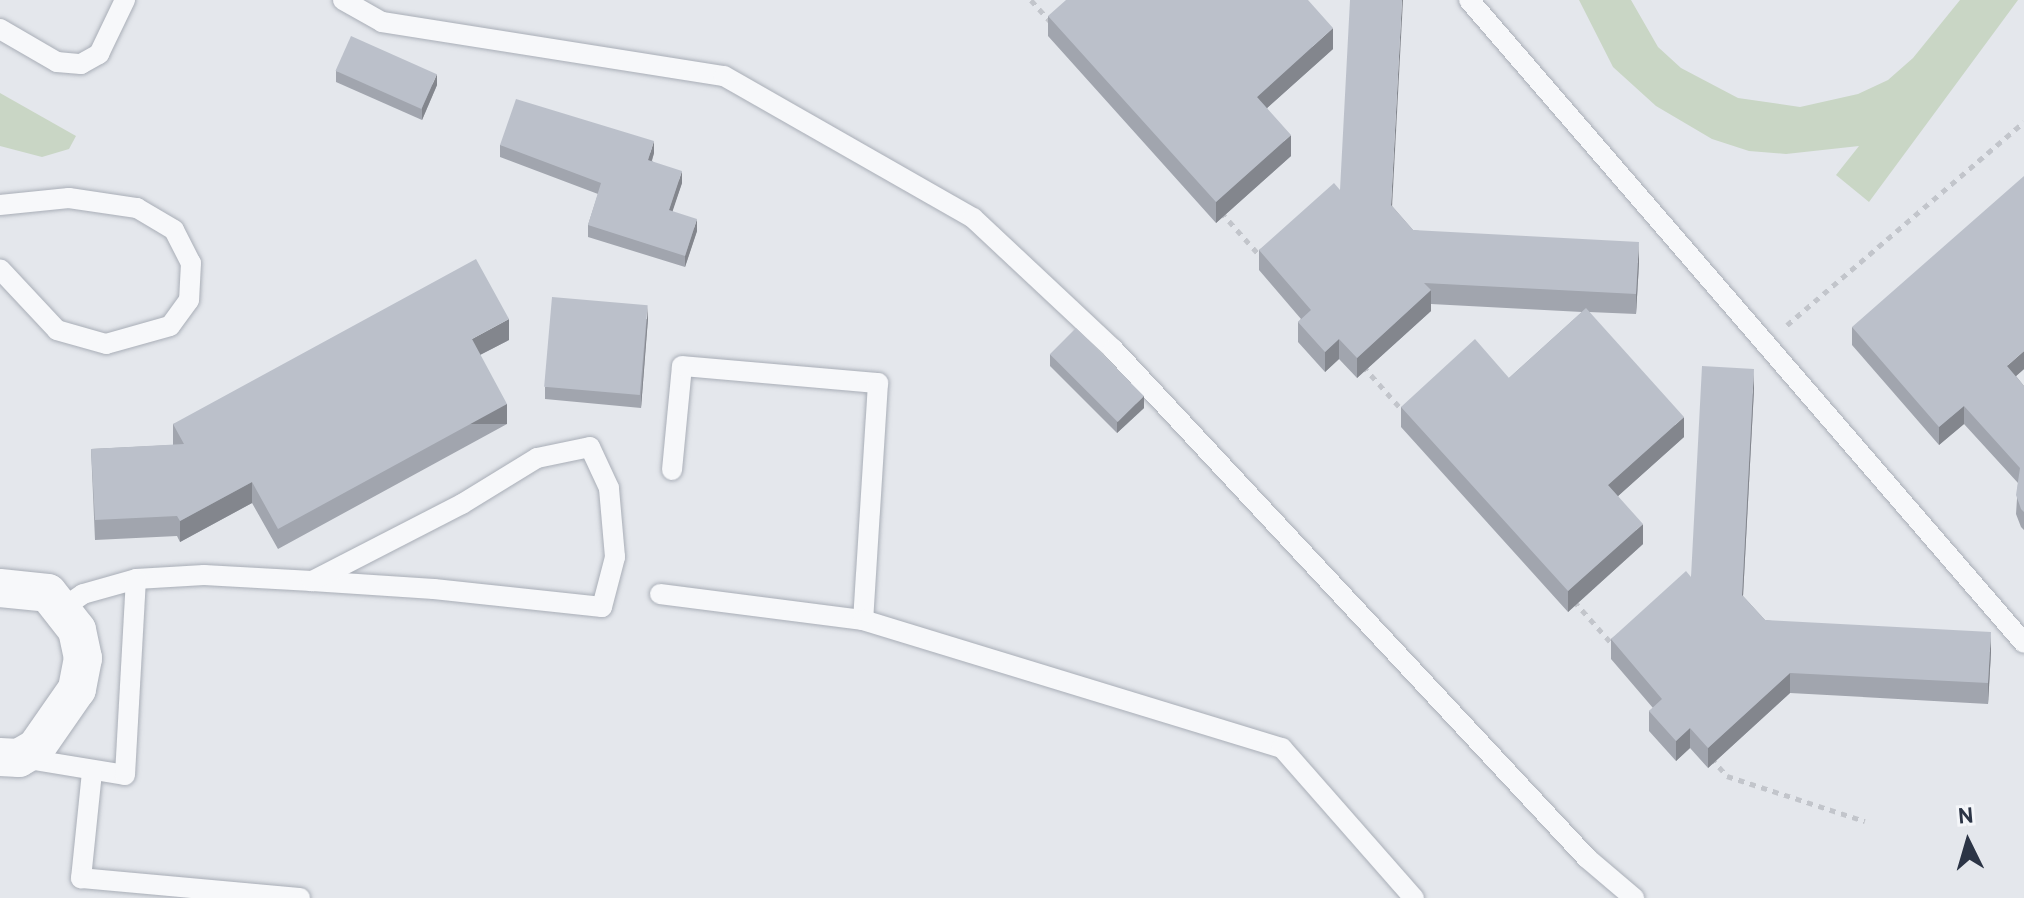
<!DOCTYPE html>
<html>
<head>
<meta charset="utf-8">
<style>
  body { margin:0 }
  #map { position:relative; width:2024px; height:898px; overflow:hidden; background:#e4e7ec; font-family:Overpass,sans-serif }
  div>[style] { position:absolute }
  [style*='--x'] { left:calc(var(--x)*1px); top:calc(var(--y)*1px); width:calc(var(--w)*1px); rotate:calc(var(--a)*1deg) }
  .green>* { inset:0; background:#c9d6c5 }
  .path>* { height:5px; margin-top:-2.5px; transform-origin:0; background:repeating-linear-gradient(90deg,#c2c5cb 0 6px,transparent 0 12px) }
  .roads { filter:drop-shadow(0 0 2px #a9aeb7) drop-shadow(0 0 2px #a9aeb7) }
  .service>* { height:20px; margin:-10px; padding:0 10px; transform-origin:10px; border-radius:10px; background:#f7f8fa }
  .minor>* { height:38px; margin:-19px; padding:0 19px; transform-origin:19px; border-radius:19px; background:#f7f8fa }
  .wall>* { inset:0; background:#a1a5ae }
  .shaded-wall>* { inset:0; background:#83868d; transform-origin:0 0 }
  .building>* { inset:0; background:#bbc0ca; transform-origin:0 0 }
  span { translate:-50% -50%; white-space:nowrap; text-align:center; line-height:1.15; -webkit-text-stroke:8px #f4f6f9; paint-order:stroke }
  .north { position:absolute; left:1928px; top:802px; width:80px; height:80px; -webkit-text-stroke:6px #f4f6f9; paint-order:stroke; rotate:355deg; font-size:22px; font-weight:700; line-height:32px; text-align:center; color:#2b3445 }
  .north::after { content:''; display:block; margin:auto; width:28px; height:36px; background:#2b3445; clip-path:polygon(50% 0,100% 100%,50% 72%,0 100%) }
</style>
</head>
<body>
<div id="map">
  <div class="green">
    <i style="clip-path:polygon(1579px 0,1631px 0,1658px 47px,1681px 68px,1738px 98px,1800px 107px,1858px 94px,1888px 80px,1913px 58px,1960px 0,2018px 0,1869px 202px,1836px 175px,1859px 146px,1786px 154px,1749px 151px,1712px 139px,1656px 106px,1613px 67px)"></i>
    <i style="clip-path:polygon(0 93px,76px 136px,69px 149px,42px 157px,0 146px)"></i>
  </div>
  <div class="path">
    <i style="--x:1031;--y:0;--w:31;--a:48"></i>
    <i style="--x:1221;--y:212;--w:62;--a:48.3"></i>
    <i style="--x:1787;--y:325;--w:312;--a:-40.6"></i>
    <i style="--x:1363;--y:366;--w:62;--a:48.3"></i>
    <i style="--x:1574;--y:601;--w:59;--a:48.4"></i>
    <i style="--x:1711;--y:758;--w:24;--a:48"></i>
    <i style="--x:1727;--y:776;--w:145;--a:18.1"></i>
  </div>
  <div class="roads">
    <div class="service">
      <i style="--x:343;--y:0;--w:45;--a:29.4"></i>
      <i style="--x:382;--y:22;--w:346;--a:9"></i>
      <i style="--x:724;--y:76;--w:287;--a:29.7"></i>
      <i style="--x:973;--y:218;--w:192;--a:43.1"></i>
      <i style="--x:1113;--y:349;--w:696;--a:47.04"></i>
      <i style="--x:1587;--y:858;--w:62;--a:40.4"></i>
      <i style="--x:1469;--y:0;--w:849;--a:49.2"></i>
      <i style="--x:0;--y:29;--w:66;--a:30.1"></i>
      <i style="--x:57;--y:62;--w:24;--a:5"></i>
      <i style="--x:81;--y:64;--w:21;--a:-29"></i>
      <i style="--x:99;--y:54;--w:60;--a:-64.3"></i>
      <i style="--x:0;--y:205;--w:69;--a:-5.8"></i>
      <i style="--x:69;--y:198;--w:69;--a:8.4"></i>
      <i style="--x:137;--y:208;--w:43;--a:30.7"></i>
      <i style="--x:174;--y:230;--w:37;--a:63"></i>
      <i style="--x:191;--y:263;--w:37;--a:93"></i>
      <i style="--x:189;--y:300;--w:32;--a:126"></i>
      <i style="--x:170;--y:326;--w:66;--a:164.3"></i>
      <i style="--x:106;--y:344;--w:51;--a:-164.1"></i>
      <i style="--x:57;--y:330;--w:83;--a:-133.1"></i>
      <i style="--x:672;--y:470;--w:104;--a:-84.5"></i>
      <i style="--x:682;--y:366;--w:197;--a:5"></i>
      <i style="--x:878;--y:383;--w:237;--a:93.6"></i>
      <i style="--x:660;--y:594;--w:205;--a:7.3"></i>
      <i style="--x:863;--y:620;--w:438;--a:17"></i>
      <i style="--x:1282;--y:748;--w:200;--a:48.7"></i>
      <i style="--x:63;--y:608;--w:24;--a:-35"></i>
      <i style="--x:83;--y:594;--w:55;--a:-15.8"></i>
      <i style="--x:136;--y:579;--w:68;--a:-3.4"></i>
      <i style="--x:204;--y:575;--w:108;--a:3.2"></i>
      <i style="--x:312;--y:581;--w:122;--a:3.8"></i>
      <i style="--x:434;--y:589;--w:169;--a:6.1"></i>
      <i style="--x:602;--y:607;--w:52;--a:-75.4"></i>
      <i style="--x:615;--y:557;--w:69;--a:-95"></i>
      <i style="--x:609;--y:488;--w:45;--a:-114.9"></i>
      <i style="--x:590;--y:447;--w:54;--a:168.3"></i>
      <i style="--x:537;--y:458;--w:88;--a:148.5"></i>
      <i style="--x:462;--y:504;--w:169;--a:152.8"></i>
      <i style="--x:22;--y:758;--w:104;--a:9.4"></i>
      <i style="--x:125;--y:775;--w:196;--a:-86.8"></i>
      <i style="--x:92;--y:772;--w:107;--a:95.9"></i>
      <i style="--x:81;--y:878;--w:220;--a:5.2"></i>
    </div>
    <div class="minor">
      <i style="--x:0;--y:588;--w:48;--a:5.9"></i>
      <i style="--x:48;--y:593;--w:47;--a:51.9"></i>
      <i style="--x:77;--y:630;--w:29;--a:78"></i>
      <i style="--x:83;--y:658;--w:32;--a:101"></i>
      <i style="--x:77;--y:689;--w:72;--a:124.8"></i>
      <i style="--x:36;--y:748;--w:20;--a:150"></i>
      <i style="--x:19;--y:758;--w:19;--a:-177"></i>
    </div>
  </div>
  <div class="wall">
    <i style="clip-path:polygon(1048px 16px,1333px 49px,1267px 108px,1291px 156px,1216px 223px,1048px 36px)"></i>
    <i style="clip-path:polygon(336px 71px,437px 85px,422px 120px,336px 82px)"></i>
    <i style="clip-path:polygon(500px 145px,654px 153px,652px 161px,682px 183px,672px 211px,697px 231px,685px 267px,588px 237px,588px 225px,598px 194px,500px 157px)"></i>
    <i style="clip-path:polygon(1340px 190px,1392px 206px,1413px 230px,1639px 263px,1636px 314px,1589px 312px,1684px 437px,1618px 496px,1643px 544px,1568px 612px,1401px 427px,1401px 407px,1509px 378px,1582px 312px,1431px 304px,1431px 311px,1357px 378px,1339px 359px,1325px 372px,1298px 342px,1298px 322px,1301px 319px,1259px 270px,1259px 250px)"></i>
    <i style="clip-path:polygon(648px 318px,641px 408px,545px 399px,545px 387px)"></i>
    <i style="clip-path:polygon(1852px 327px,2024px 369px,2016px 376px,2024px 386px,2024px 530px,2021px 527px,2016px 514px,2018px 483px,1964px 424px,1939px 445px,1852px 345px)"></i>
    <i style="clip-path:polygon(509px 340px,480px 355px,507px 424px,278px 549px,252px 503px,180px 542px,177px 536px,95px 540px,91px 449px,173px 445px,173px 424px)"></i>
    <i style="clip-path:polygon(1050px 354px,1144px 408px,1117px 433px,1050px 366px)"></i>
    <i style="clip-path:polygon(1754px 389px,1743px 596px,1765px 620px,1991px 652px,1988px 704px,1790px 693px,1708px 768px,1690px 748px,1676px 761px,1649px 731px,1649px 711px,1653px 708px,1611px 659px,1611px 639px,1691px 577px)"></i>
  </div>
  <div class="shaded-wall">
    <i style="clip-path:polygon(1402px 0,1403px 0,1391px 226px,1391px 205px)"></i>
    <i style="clip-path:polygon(1333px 28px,1333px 49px,1257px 117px,1257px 97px)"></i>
    <i style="clip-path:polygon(437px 74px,437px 85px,422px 120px,422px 108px)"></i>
    <i style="clip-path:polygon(1291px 135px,1291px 156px,1216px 223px,1216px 202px)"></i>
    <i style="clip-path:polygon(654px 141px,654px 153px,648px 172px,648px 160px)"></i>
    <i style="clip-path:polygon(682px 171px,682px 183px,669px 222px,669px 210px)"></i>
    <i style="clip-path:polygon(697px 219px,697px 231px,685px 267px,685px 256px)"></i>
    <i style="clip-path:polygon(1639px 242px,1639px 263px,1636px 314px,1636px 294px)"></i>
    <i style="clip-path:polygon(1431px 290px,1431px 311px,1357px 378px,1357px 358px)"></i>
    <i style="clip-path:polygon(648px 306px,648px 318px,641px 408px,641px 397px)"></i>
    <i style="clip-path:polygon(509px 319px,509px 340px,472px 359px,472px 339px)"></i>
    <i style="clip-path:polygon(1339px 339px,1339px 359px,1325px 372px,1325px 352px)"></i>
    <i style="clip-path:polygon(2024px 351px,2024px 369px,2007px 384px,2007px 366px)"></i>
    <i style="clip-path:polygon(1754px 369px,1754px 389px,1742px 615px,1742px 595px)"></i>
    <i style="clip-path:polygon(1144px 396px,1144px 408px,1117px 433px,1117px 422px)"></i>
    <i style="left:507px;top:404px;width:20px;height:261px;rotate:90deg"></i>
    <i style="clip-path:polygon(1964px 406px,1964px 424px,1939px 445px,1939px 427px)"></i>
    <i style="clip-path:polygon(1684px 417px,1684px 437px,1608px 505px,1608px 485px)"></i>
    <i style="clip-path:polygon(252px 482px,252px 503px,180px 542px,180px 521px)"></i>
    <i style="clip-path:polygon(1643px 524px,1643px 544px,1568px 612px,1568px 591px)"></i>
    <i style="clip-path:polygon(1991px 632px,1991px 652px,1988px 704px,1988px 683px)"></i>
    <i style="clip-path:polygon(1790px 673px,1790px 693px,1708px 768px,1708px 748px)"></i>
    <i style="clip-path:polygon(1690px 728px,1690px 748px,1676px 761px,1676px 741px)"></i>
  </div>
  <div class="building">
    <i style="clip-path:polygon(1066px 0,1308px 0,1333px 28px,1257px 97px,1291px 135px,1216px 202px,1048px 16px)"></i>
    <i style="clip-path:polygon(1350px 0,1402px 0,1391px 205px,1413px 230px,1639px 242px,1636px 294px,1424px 283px,1431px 290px,1357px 358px,1339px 339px,1325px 352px,1298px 322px,1311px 310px,1259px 250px,1334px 183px,1340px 190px)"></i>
    <i style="left:351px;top:36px;width:94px;height:38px;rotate:24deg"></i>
    <i style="clip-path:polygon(516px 99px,654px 141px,648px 160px,682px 171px,669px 210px,697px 219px,685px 256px,588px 225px,601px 183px,500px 145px)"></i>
    <i style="clip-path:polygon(2024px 176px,2024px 351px,2007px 366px,2024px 386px,2024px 512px,2021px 509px,2016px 495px,2020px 468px,1964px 406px,1939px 427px,1852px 327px)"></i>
    <i style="clip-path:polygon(476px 259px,509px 319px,472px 339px,507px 404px,278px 529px,252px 482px,180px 521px,177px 516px,95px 520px,91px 449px,184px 444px,173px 424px)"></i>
    <i style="left:552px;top:297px;width:96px;height:90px;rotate:5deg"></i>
    <i style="clip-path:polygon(1586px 308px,1684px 417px,1608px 485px,1643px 524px,1568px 591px,1401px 407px,1475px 339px,1509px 378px)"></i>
    <i style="left:1076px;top:328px;width:96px;height:37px;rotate:45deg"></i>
    <i style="clip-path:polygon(1702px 366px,1754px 369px,1742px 595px,1765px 620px,1991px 632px,1988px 683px,1790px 673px,1708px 748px,1690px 728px,1676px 741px,1649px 711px,1662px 699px,1611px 639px,1686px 571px,1691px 577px)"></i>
  </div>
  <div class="north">N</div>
</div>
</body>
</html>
